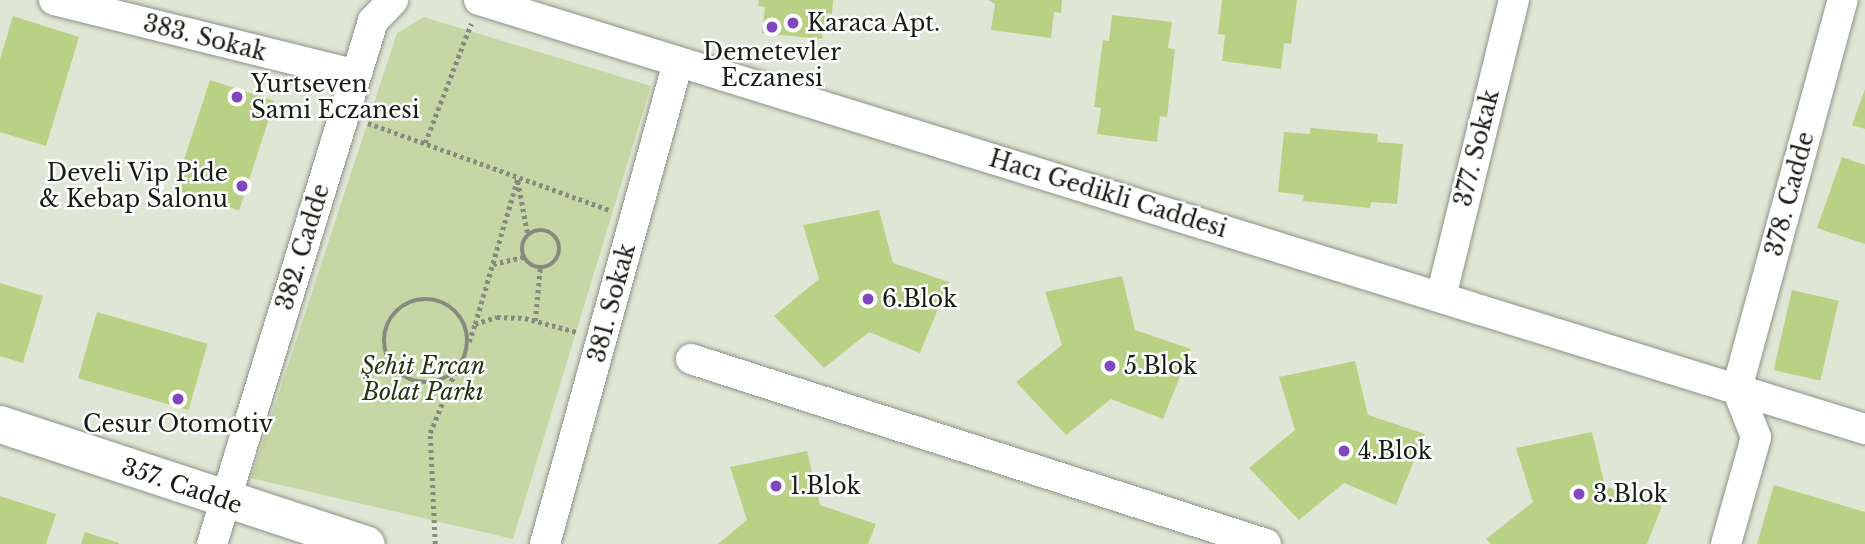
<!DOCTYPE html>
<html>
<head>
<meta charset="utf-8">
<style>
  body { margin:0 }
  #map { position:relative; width:1865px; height:544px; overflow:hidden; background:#e0e6d5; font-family:"Libre Baskerville",serif }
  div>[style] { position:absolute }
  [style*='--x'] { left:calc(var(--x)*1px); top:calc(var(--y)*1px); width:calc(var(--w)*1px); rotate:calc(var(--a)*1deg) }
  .green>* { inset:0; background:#c5d7a4 }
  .building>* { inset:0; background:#b8d185; transform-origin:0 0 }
  .path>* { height:4.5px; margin-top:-2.25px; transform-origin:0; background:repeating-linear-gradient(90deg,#878b7f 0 3.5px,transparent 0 7px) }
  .path>.ring { margin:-2.25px; padding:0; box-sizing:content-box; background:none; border:4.5px solid #878b7f; border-radius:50% }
  .roads { filter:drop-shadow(0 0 2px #8e9484) drop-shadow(0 0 2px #8e9484) }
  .minor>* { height:30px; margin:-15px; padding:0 15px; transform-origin:15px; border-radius:15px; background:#fff }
  .major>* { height:37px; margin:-18.5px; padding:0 18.5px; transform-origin:18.5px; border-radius:18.5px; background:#fff }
  .dots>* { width:19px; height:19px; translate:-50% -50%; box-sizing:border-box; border:4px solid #fff; border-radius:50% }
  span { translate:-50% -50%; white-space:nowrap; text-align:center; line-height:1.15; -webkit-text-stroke:5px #fff; paint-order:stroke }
  .poi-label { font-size:23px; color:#1a1c16 }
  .left { translate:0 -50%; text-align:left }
  .right { translate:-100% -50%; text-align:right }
  .street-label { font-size:23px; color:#1a1c16 }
  .park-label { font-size:23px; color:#283111; font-style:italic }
</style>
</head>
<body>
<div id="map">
  <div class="green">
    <i style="clip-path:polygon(424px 17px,651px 86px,513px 539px,251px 478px,397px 33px)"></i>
  </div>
  <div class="building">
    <i style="clip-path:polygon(759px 0,833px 0,832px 14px,825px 13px,822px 39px,762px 33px,765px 7px,758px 6px)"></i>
    <i style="clip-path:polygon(988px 0,1062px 0,1061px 13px,1054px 12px,1051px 38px,991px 30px,995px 4px)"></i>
    <i style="clip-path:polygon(1222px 0,1297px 0,1291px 44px,1284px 43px,1281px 69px,1222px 61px,1225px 35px,1218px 34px)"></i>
    <i style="clip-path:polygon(1112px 15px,1172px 22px,1168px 48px,1175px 49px,1167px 117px,1160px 116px,1157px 142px,1097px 134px,1101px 108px,1094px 107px,1103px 40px,1109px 41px)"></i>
    <i style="clip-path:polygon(13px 16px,79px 37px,46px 146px,0 132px,0 59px)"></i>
    <i style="left:210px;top:80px;width:68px;height:115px;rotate:18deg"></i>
    <i style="clip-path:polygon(1865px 89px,1865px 129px,1852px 125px)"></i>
    <i style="clip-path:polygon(1310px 128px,1378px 134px,1377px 142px,1403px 144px,1397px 204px,1371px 202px,1370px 208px,1303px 201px,1304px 195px,1278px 192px,1284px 132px,1310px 134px)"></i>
    <i style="clip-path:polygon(1842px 157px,1865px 165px,1865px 244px,1817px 228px)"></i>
    <i style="clip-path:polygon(879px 210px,893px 263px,949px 282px,920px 353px,869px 332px,824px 368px,774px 316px,819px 279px,803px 225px)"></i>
    <i style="clip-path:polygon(1122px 276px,1135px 330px,1191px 349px,1163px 419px,1111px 399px,1066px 435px,1016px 382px,1062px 345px,1045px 292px)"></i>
    <i style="clip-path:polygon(0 283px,43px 296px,23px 363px,0 356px)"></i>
    <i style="left:1792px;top:290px;width:48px;height:82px;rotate:13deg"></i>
    <i style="left:97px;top:312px;width:115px;height:69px;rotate:16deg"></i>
    <i style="clip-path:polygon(1355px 361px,1368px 415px,1425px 434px,1396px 505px,1344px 483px,1299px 520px,1249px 468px,1295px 430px,1279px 377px)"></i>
    <i style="clip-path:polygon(1592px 432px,1605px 486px,1662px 506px,1647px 544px,1491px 544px,1486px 539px,1533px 502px,1516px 448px)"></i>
    <i style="clip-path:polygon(807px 451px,820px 505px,876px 524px,868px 544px,718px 544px,747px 520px,730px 467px)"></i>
    <i style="clip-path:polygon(1774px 485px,1865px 512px,1865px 544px,1757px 544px)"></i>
    <i style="clip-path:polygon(0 496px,56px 514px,46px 544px,0 544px)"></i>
    <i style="clip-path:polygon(85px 532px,119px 543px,119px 544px,81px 544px)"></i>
  </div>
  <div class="path">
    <i style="--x:368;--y:123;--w:257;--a:19.8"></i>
    <i style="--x:425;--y:143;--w:128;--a:-68.9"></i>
    <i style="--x:518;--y:181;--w:55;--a:79.5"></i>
    <i class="ring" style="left:522px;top:230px;width:33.5px;height:33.5px"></i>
    <i style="--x:493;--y:264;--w:32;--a:-13"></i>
    <i class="ring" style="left:384px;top:299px;width:79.5px;height:79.5px"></i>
    <i style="--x:535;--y:321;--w:53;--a:-84.6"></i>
    <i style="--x:475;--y:324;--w:153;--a:-73.7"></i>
    <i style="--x:469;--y:342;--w:19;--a:-72"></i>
    <i style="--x:475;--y:324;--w:23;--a:-18"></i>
    <i style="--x:497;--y:317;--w:28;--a:2"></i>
    <i style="--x:525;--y:318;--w:54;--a:15.1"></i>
    <i style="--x:435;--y:544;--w:111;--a:-92.6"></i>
    <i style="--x:430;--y:433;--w:66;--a:-67.7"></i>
  </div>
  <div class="roads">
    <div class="minor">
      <i style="--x:54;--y:0;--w:311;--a:13.9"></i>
      <i style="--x:479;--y:0;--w:1451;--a:17.2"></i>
      <i style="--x:1441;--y:297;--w:306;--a:-76.2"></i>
      <i style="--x:691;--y:359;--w:604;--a:17.84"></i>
      <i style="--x:1737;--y:389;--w:403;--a:-74.8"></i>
      <i style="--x:212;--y:544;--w:547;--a:-72.89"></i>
      <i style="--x:373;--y:21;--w:29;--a:-46"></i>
      <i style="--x:545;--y:544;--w:500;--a:-74.57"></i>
      <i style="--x:1726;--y:544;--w:111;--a:-74.3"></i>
      <i style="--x:1756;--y:437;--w:52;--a:-111.6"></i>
    </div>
    <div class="major">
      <i style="--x:0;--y:424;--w:385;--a:18.2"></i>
    </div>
  </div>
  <div class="dots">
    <i style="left:793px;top:23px;background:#8147be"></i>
    <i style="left:772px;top:27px;background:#8147be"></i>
    <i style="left:237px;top:97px;background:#8147be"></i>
    <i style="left:242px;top:186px;background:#8147be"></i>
    <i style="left:868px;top:299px;background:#8147be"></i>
    <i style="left:1110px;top:366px;background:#8147be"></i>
    <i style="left:178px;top:399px;background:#8147be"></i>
    <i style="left:1344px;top:451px;background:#8147be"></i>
    <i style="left:776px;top:486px;background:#8147be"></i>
    <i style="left:1579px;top:494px;background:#8147be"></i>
  </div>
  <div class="poi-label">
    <span class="left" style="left:807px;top:23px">Karaca Apt.</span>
    <span style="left:772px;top:65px">Demetevler<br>Eczanesi</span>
    <span class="left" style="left:251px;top:97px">Yurtseven<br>Sami Eczanesi</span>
    <span class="right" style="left:228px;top:186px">Develi Vip Pide<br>&amp; Kebap Salonu</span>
    <span class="left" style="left:882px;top:299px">6.Blok</span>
    <span class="left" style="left:1124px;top:366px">5.Blok</span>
    <span style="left:178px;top:424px">Cesur Otomotiv</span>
    <span class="left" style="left:1358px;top:451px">4.Blok</span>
    <span class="left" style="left:790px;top:486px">1.Blok</span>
    <span class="left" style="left:1593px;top:494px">3.Blok</span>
  </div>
  <div class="street-label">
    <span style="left:205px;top:38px;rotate:14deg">383. Sokak</span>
    <span style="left:1477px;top:148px;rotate:-76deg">377. Sokak</span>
    <span style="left:1108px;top:194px;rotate:17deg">Hacı Gedikli Caddesi</span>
    <span style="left:1790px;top:194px;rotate:-75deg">378. Cadde</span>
    <span style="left:303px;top:247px;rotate:-73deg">382. Cadde</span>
    <span style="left:612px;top:303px;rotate:-75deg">381. Sokak</span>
    <span style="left:182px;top:486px;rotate:19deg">357. Cadde</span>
  </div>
  <div class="park-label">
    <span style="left:423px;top:379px">Şehit Ercan<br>Bolat Parkı</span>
  </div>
</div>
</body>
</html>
